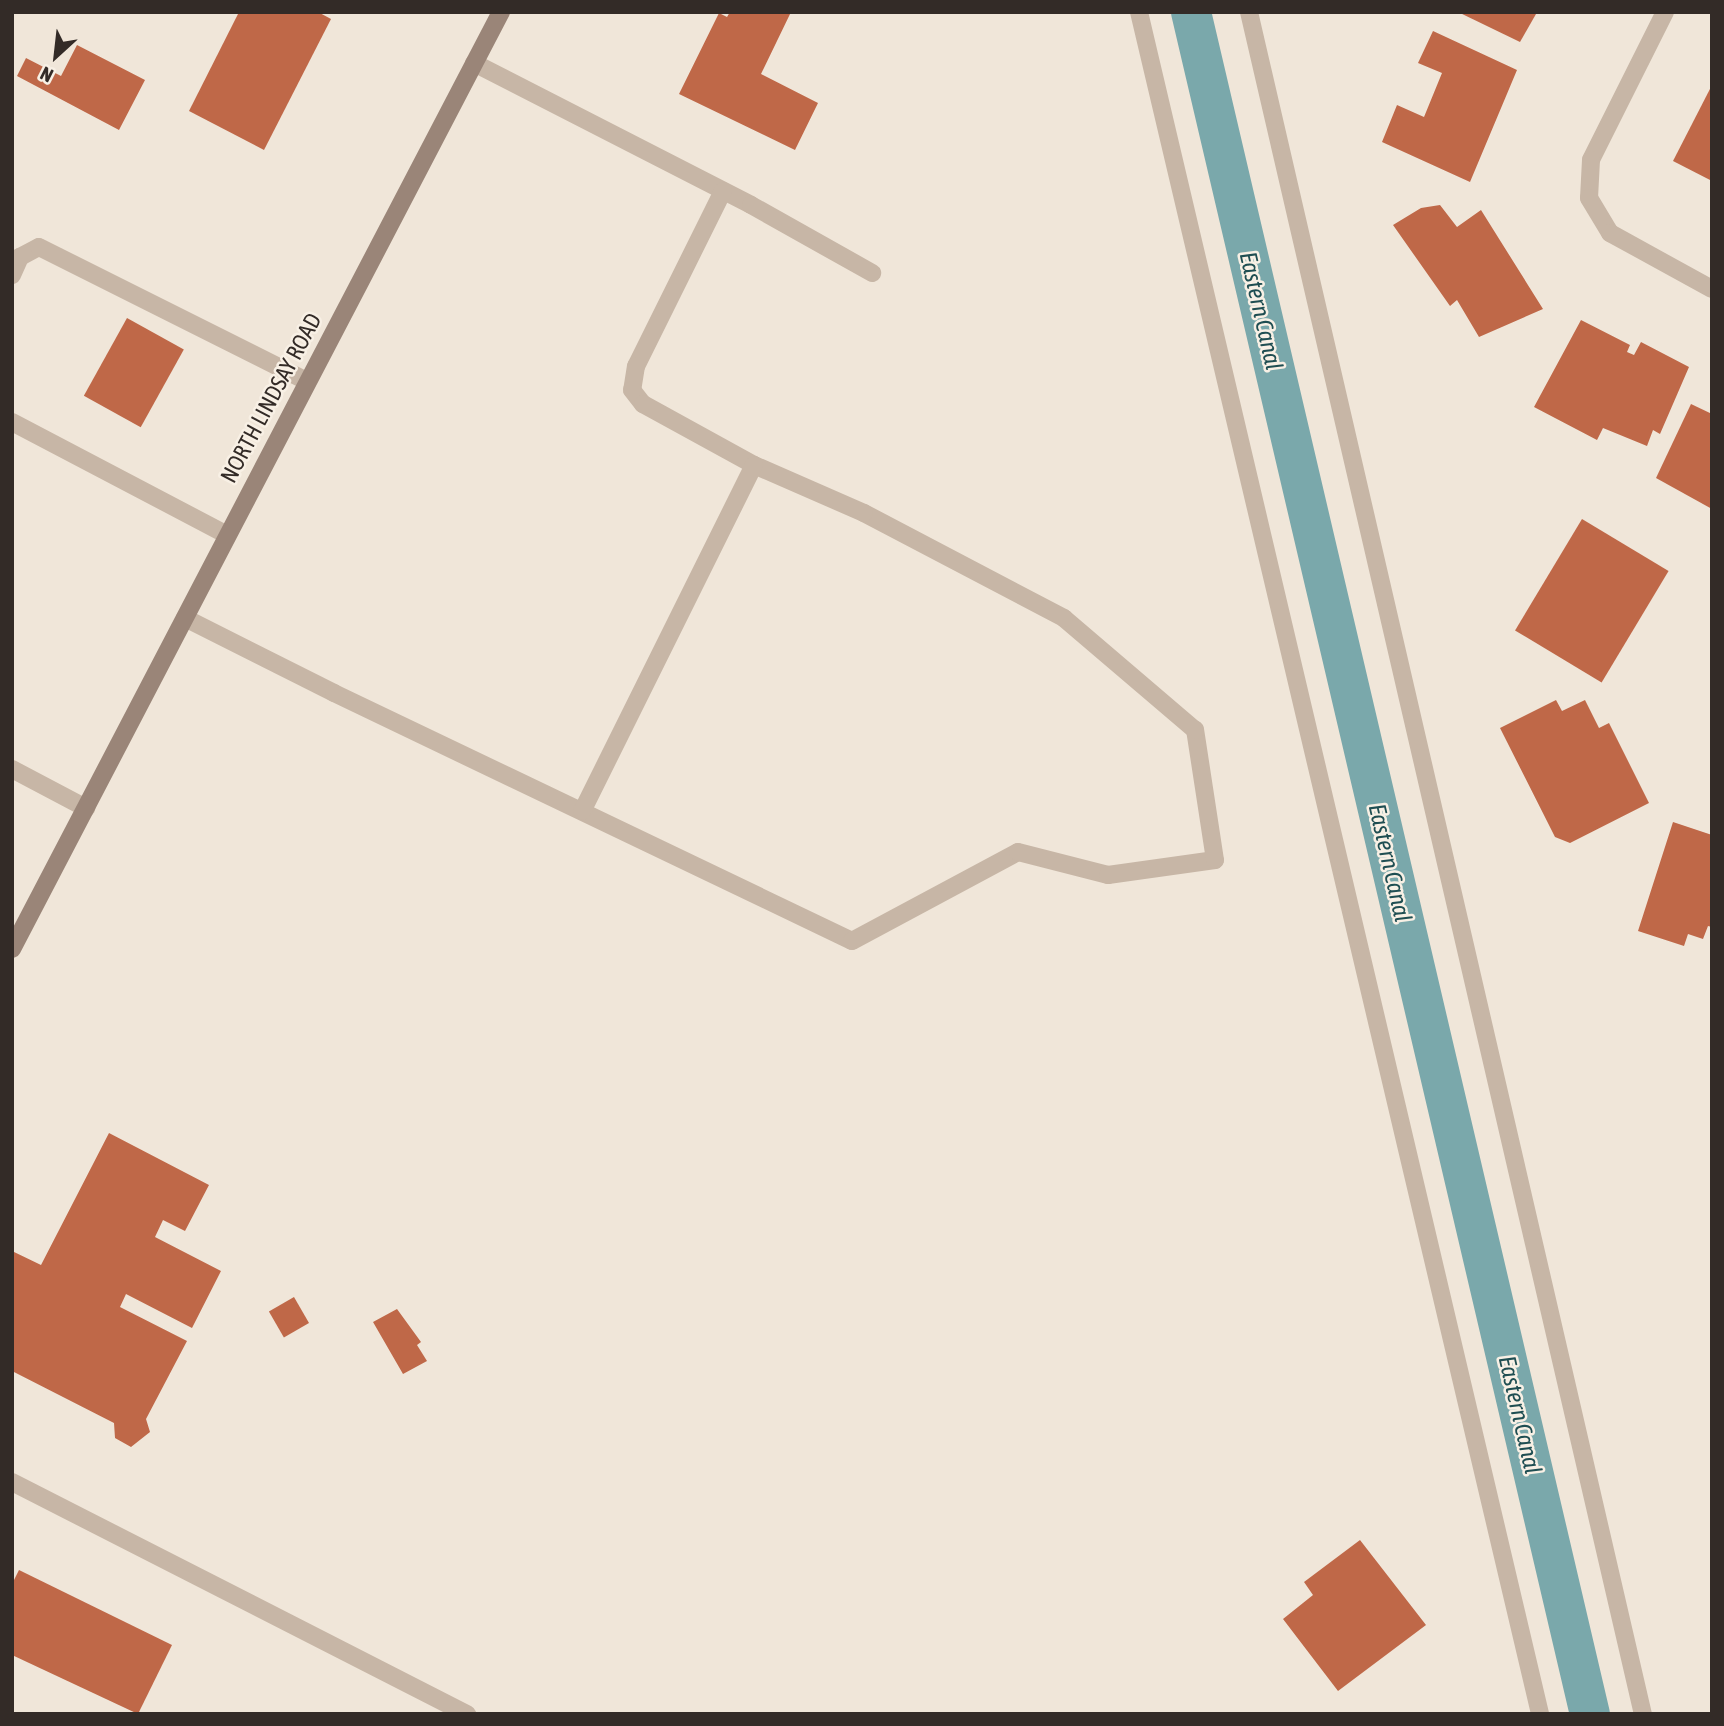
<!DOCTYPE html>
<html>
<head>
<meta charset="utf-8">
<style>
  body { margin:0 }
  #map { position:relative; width:1724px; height:1726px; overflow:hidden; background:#f0e6d9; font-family:"Asap Condensed",sans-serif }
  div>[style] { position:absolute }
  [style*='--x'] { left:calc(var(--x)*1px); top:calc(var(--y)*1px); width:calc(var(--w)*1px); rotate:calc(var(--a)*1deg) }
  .canal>* { height:40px; margin:-20px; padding:0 20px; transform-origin:20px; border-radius:20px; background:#7aa8ab }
  .building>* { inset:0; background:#bf6848; transform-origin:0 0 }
  .lane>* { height:18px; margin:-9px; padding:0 9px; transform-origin:9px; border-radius:9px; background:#c7b6a6 }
  .street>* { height:18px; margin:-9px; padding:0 9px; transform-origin:9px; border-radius:9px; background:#c7b6a6 }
  .secondary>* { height:18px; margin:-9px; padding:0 9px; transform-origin:9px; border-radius:9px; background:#9a8578 }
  span { translate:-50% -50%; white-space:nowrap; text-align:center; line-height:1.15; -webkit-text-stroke:5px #f8f0e5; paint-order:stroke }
  .street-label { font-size:23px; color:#332b27 }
  .water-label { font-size:24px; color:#1f4e52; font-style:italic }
  .frame { position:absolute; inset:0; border:14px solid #332b27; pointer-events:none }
  .north { position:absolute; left:21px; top:21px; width:70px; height:70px; -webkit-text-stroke:5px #f8f0e5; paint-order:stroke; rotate:207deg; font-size:19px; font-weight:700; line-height:28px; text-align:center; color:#332b27 }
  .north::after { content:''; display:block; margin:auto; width:24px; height:32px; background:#332b27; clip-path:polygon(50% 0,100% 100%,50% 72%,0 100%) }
</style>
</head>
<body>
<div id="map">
  <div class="canal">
    <i style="--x:1191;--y:12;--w:1748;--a:76.81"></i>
  </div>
  <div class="building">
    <i style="clip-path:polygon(239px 12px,318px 12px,331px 19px,264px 150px,189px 111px)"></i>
    <i style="clip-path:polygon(730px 12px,791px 12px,761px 74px,818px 103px,795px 150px,679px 94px,719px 13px,727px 17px)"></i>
    <i style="clip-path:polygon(1458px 12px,1532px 12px,1536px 14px,1520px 42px)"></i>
    <i style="clip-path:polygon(1433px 31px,1517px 70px,1470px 182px,1382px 142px,1397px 105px,1424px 117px,1442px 73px,1418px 63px)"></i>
    <i style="clip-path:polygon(77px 45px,145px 80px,119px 130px,17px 76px,26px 58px,61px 76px)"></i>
    <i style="clip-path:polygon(1712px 85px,1712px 181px,1673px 161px)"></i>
    <i style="clip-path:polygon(1440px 205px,1457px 227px,1481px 210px,1543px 309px,1479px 337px,1457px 300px,1450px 306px,1393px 225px,1421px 208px)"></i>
    <i style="left:127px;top:318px;width:65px;height:89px;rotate:29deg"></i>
    <i style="clip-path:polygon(1581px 320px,1630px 345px,1627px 352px,1634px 355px,1641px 342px,1689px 367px,1660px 434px,1653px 430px,1647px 446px,1603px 428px,1597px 440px,1534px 407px)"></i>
    <i style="clip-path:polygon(1691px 404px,1712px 414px,1712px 509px,1656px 478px)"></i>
    <i style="left:1582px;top:519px;width:101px;height:130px;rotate:31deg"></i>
    <i style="clip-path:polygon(1556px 700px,1562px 711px,1585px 700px,1599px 728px,1609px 723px,1649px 803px,1570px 843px,1555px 837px,1500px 728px)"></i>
    <i style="clip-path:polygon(1673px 822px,1712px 835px,1712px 927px,1708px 926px,1703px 939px,1688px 934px,1684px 946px,1638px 931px)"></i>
    <i style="clip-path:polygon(109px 1133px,209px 1185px,185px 1231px,163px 1220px,155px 1237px,221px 1271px,192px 1328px,126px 1294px,120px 1307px,187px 1341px,146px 1419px,150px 1432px,131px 1447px,115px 1438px,114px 1423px,12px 1371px,12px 1251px,41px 1265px)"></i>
    <i style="left:294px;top:1297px;width:30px;height:29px;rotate:60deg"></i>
    <i style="clip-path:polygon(397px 1309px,421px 1342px,417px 1345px,427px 1361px,403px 1374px,373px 1322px)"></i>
    <i style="clip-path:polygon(1360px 1540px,1426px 1625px,1338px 1691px,1283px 1619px,1313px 1595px,1304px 1582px)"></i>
    <i style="clip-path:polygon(19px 1570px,172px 1645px,138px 1714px,12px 1655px,12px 1584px)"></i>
  </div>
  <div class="lane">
    <i style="--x:1139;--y:12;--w:1749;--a:76.74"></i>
    <i style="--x:1249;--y:12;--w:1747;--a:76.97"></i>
    <i style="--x:474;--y:63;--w:311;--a:27.1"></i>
    <i style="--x:751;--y:205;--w:139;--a:29.3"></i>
    <i style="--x:723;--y:191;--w:195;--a:116.4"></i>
    <i style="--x:636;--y:366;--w:24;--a:99"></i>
    <i style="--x:632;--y:390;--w:18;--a:52"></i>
    <i style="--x:643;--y:404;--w:127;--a:28.8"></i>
    <i style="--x:12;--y:275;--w:20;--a:-66"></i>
    <i style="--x:20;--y:257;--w:21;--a:-28"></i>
    <i style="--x:39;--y:247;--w:300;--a:26.6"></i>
    <i style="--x:12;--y:422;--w:243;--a:27.7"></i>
    <i style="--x:185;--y:618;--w:167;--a:26.7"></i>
    <i style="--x:334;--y:693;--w:574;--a:25.58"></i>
    <i style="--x:852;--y:941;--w:188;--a:-28.2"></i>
    <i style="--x:1018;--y:852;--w:93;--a:14.3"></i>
    <i style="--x:1108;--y:875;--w:108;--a:-8"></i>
    <i style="--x:1215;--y:860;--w:132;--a:-98.7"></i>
    <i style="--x:1195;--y:730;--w:172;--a:-139.5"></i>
    <i style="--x:1064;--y:618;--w:226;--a:-152.3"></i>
    <i style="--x:864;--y:513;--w:120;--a:-156.4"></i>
    <i style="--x:754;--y:465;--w:386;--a:116.4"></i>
    <i style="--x:12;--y:1482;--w:511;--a:27.02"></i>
  </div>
  <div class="street">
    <i style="--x:1665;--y:12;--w:165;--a:116.6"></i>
    <i style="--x:1591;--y:160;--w:38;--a:93"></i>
    <i style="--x:1589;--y:198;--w:41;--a:59"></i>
    <i style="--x:1610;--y:233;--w:116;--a:28.8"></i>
    <i style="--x:12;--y:769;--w:84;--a:27.8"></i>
  </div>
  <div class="secondary">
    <i style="--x:12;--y:949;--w:1057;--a:-62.44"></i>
  </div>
  <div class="street-label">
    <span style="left:271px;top:398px;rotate:-62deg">NORTH LINDSAY ROAD</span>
  </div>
  <div class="water-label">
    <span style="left:1261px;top:311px;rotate:77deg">Eastern Canal</span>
    <span style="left:1390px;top:863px;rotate:77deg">Eastern Canal</span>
    <span style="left:1520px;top:1415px;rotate:77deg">Eastern Canal</span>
  </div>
  <div class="frame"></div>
  <div class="north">N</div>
</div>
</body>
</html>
